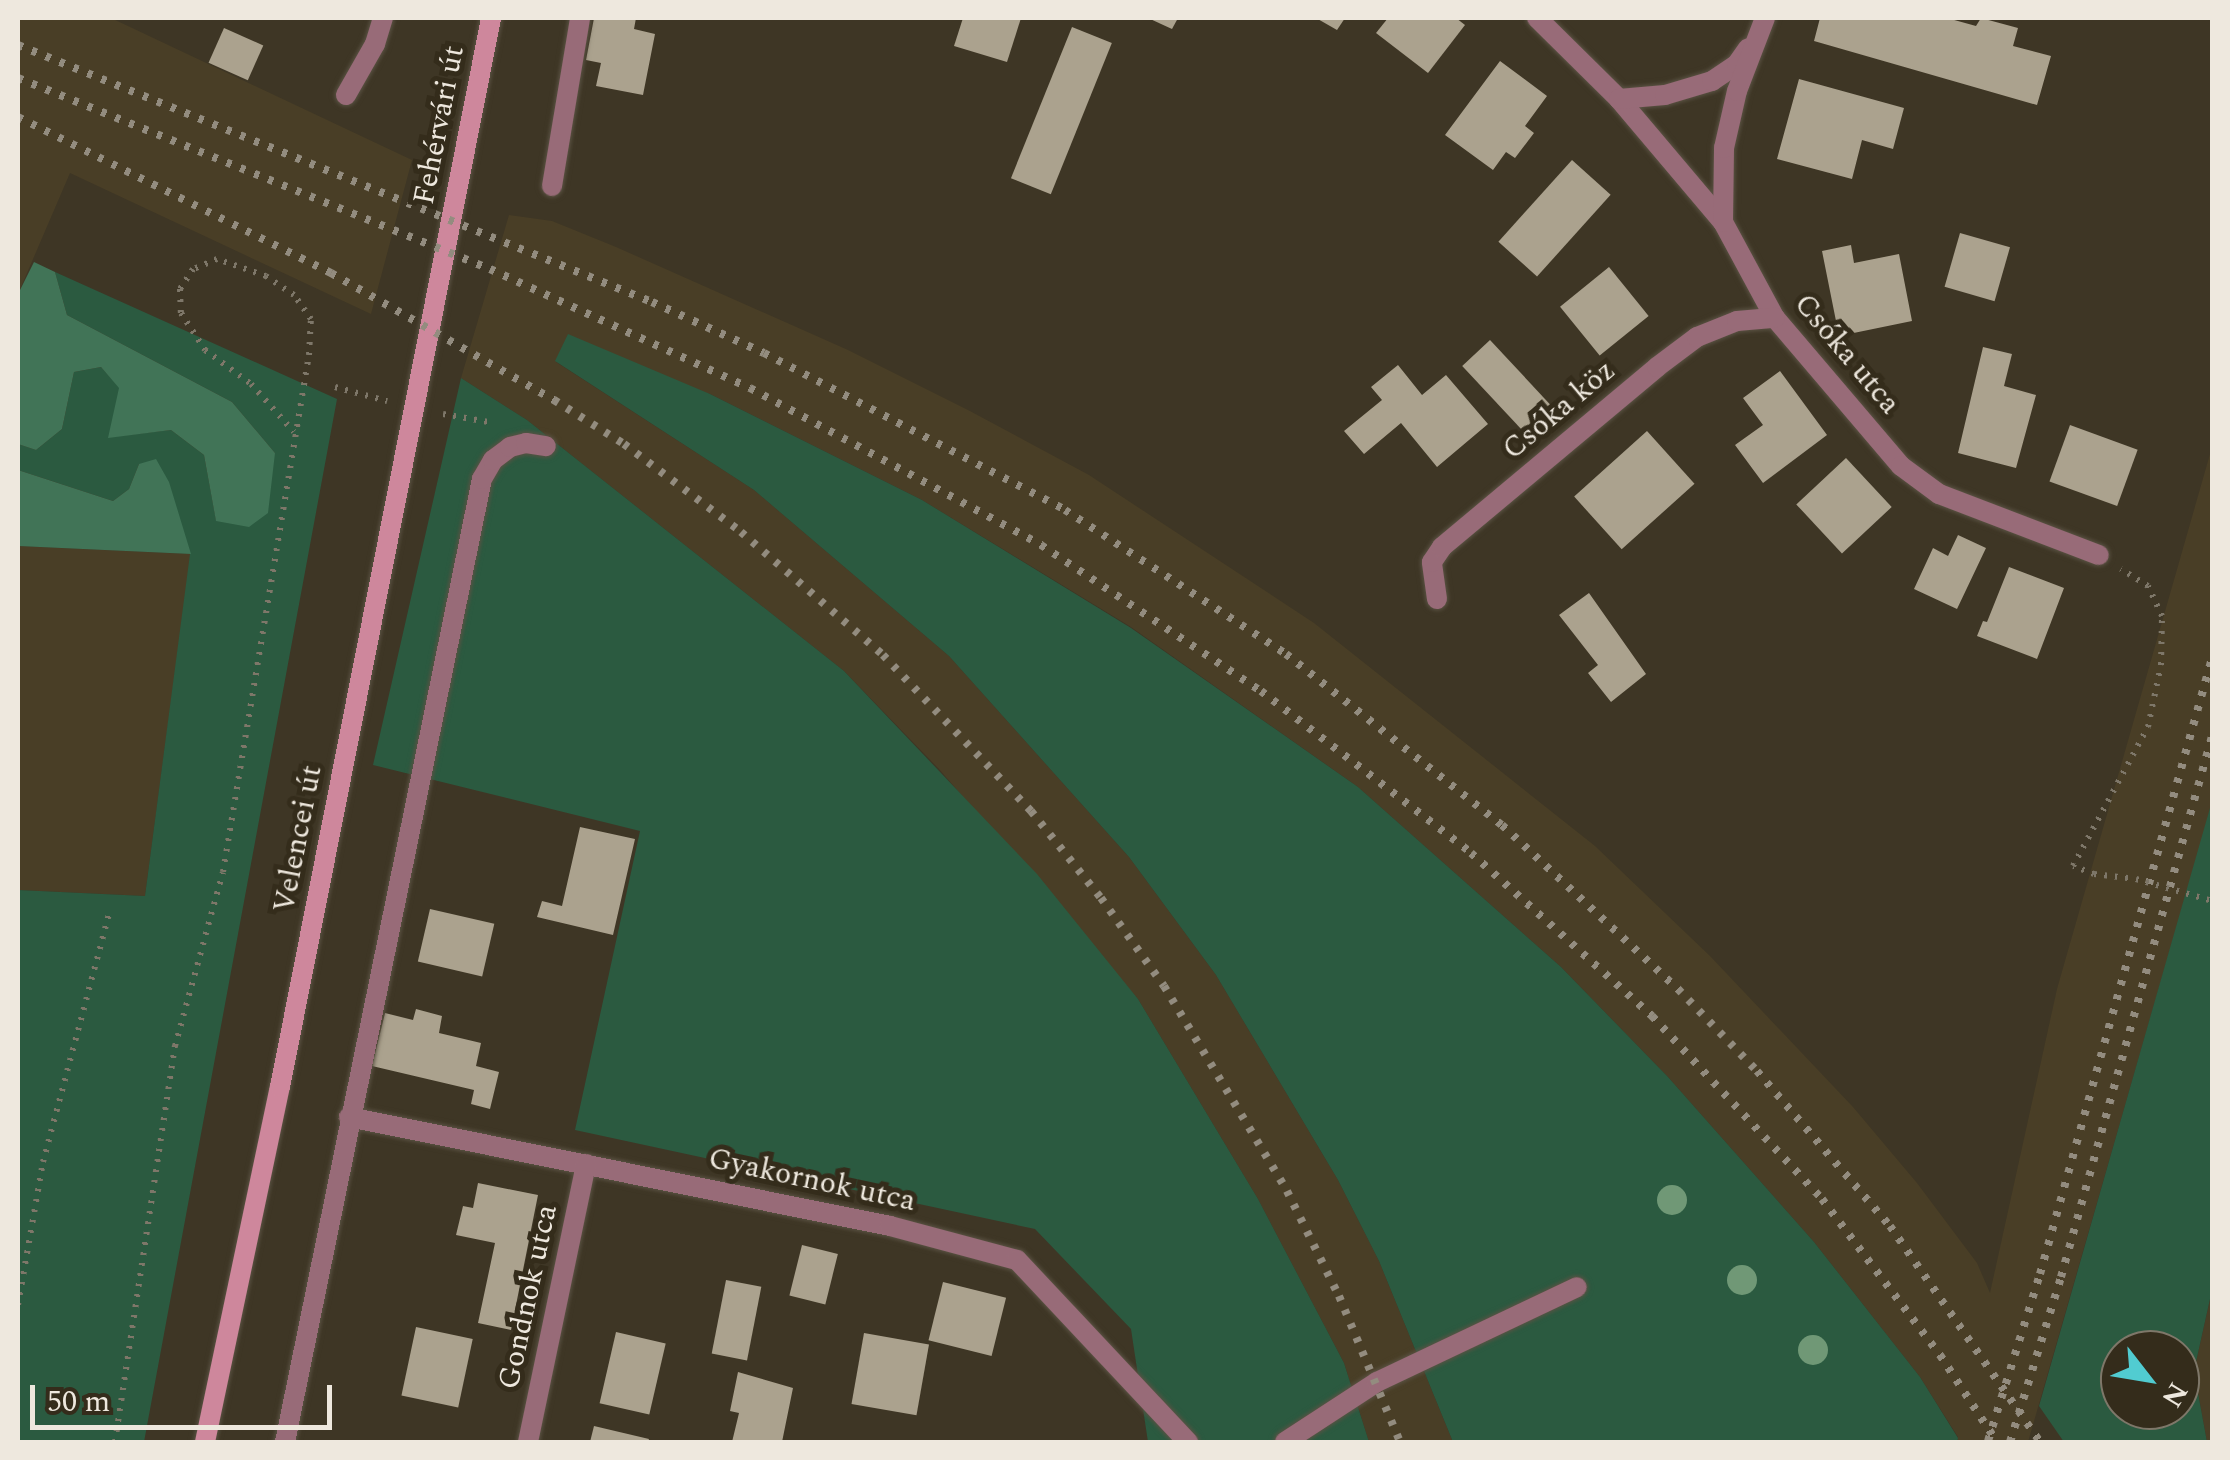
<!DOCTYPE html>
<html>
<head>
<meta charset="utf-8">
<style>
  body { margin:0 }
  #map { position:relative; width:2230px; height:1460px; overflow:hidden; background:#3e3625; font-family:Spectral,serif }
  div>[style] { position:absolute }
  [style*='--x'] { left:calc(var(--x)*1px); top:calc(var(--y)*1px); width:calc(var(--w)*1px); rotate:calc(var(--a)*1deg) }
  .built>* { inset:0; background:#493e26 }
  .green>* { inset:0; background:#2b5a40 }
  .forest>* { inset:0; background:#417457 }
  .building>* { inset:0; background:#aba28e; transform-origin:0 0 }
  .path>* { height:6px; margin-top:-3px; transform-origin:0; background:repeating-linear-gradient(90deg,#7e7769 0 2.5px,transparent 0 10.5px) }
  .roads { filter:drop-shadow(0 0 2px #5a5243) drop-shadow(0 0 2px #5a5243) }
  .service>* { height:20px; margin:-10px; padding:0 10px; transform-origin:10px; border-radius:10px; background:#986b78 }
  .minor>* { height:20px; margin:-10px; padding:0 10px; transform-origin:10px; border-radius:10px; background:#986b78 }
  .secondary>* { height:20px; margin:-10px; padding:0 10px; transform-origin:10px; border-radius:10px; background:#ce879c }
  .rail>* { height:8px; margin-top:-4px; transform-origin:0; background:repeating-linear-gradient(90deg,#938c7f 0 5px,transparent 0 15px) }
  .path-bridge>* { height:6px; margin-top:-3px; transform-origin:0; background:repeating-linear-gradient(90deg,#7e7769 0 2.5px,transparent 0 10.5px) }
  .trees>* { width:30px; height:30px; margin:-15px; border-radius:50%; background:#709876 }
  span { translate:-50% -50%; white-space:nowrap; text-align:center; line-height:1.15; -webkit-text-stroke:10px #342c1b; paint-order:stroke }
  .street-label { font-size:30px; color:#eee8de }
  .frame { position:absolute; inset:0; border:20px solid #eee8de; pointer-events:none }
  .north { position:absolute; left:2100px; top:1330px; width:100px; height:100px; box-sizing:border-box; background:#342c1b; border:2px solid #7e7769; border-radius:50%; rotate:121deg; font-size:28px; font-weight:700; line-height:40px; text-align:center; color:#eee8de }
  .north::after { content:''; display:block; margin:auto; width:35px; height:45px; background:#51ccd1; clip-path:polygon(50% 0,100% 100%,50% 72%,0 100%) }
  .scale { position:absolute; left:30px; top:1385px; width:302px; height:45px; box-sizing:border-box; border:5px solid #eee8de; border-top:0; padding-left:12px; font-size:30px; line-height:35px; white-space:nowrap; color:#eee8de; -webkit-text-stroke:8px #342c1b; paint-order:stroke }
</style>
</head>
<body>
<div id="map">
  <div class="built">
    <i style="clip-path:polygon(18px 18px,111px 18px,412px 160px,371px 314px,70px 173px,18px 294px)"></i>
    <i style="clip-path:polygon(509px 215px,552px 221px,616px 247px,848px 350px,968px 410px,1089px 475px,1314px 623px,1595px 846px,1710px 956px,1853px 1107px,1917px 1183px,1977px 1263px,1990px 1293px,2057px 989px,2212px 447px,2212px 804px,2028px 1442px,1957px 1442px,1958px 1437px,1920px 1377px,1814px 1242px,1668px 1077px,1561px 967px,1358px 787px,1131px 627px,922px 500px,710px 394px,556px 362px,754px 490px,949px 656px,1129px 857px,1216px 975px,1338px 1180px,1379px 1261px,1453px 1442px,1369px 1442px,1344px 1363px,1258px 1199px,1138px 999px,939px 769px,844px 671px,527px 420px,461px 378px)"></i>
    <i style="clip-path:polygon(18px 546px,191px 554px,145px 896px,18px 890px)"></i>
    <i style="clip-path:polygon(2212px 1290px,2212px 1442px,2207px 1442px,2194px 1371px)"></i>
  </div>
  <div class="green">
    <i style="clip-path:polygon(55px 272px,337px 399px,144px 1442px,18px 1442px,18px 890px,145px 896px,190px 554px,139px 464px,129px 489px,113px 501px,18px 470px,18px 444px,36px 450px,62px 429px,74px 372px,101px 367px,120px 388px,109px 437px,171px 430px,204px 455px,216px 520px,275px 453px,232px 402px,67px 315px)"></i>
    <i style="clip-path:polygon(568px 334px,710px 394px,922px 500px,1131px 628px,1358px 787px,1561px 967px,1668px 1077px,1814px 1242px,1920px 1377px,1958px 1438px,1957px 1442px,1453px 1442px,1379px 1261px,1338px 1180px,1216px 975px,1129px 857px,949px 656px,754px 490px,555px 361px)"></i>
    <i style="clip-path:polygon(461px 378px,527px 420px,844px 671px,1037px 874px,1138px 999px,1258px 1199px,1344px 1363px,1369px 1442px,1148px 1442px,1131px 1329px,1035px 1229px,575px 1130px,640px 831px,373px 765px)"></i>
    <i style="clip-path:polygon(evenodd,2212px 801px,2212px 1290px,2194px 1371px,2207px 1442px,2064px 1442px,2039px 1406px,2212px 801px,2180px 1350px,2180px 1410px,2120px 1410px,2120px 1350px,2180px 1350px)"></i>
  </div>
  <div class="forest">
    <i style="clip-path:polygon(34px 262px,55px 272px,67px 315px,232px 402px,275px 453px,268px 513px,249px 527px,216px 521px,204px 455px,171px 430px,108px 438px,119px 388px,101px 367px,74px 372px,62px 429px,36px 450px,18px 444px,18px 294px)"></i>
    <i style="clip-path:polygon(156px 459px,169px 482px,191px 554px,18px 546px,18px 470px,113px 501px,129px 489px,139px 464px)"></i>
  </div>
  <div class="building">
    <i style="clip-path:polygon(594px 18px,636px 18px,634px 29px,655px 34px,643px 95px,596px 86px,601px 63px,586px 60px)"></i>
    <i style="clip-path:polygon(963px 18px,1021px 18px,1007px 62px,954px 46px)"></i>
    <i style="clip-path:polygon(1148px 18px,1178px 18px,1172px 29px)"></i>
    <i style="clip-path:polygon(1316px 18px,1345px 18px,1337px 30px)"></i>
    <i style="clip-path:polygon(1388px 18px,1456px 18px,1465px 25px,1428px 73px,1376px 33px)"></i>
    <i style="clip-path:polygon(1820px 18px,1947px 18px,1976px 26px,1981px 18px,2018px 28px,2013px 46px,2051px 56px,2037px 105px,1814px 41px)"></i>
    <i style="left:1072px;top:27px;width:43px;height:163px;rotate:22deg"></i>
    <i style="left:224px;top:28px;width:43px;height:38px;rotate:24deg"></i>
    <i style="clip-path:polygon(1500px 61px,1547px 96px,1525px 126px,1534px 133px,1515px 158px,1506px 152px,1493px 170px,1445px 135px)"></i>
    <i style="clip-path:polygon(1799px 79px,1904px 108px,1893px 149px,1862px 140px,1852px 179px,1777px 159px)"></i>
    <i style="left:1572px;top:160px;width:52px;height:110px;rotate:42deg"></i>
    <i style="left:1960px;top:233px;width:52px;height:56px;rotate:16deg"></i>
    <i style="clip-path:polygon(1851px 245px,1854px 263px,1899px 254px,1912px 321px,1839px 336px,1822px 251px)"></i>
    <i style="left:1609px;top:267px;width:63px;height:63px;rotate:51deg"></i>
    <i style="left:1490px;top:340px;width:99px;height:38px;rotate:47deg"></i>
    <i style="clip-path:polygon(1983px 347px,2012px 354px,2004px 386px,2036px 395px,2016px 468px,1958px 453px)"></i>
    <i style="clip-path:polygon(1398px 365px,1422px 395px,1446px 375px,1488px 424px,1437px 467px,1401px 423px,1364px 454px,1344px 431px,1382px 400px,1371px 387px)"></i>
    <i style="clip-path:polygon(1780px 371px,1827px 435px,1763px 483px,1735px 445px,1763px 425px,1743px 398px)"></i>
    <i style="left:2070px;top:425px;width:72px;height:60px;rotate:20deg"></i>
    <i style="left:1647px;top:431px;width:71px;height:98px;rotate:48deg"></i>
    <i style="left:1846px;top:458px;width:67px;height:68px;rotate:47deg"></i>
    <i style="clip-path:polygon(1958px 535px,1986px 548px,1957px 609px,1914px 589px,1933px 548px,1948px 556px)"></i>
    <i style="clip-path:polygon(2009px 567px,2064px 588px,2037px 659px,1977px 636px,1983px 621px,1987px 622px)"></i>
    <i style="clip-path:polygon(1589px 593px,1646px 674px,1611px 702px,1588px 673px,1598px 665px,1559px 615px)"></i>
    <i style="clip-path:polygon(580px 827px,635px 839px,613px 935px,537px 917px,542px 901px,562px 906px)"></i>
    <i style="left:430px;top:909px;width:66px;height:54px;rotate:13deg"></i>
    <i style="clip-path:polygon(416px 1009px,442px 1016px,439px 1033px,481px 1043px,476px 1066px,499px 1072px,490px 1109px,471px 1104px,474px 1090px,372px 1066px,385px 1013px,413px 1020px)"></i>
    <i style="clip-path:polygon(478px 1183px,538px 1195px,511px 1330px,478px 1323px,495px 1243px,456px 1235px,463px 1206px,473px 1208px)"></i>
    <i style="left:802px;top:1245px;width:37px;height:52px;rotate:14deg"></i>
    <i style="left:726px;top:1280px;width:36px;height:75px;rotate:11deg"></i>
    <i style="left:943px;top:1282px;width:65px;height:60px;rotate:14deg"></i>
    <i style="left:416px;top:1327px;width:58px;height:70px;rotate:12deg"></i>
    <i style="left:616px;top:1332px;width:51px;height:73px;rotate:13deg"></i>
    <i style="left:864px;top:1333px;width:66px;height:72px;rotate:10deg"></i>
    <i style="clip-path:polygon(738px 1372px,793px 1388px,782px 1442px,732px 1442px,739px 1413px,730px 1411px)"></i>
    <i style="clip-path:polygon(594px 1426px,649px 1439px,648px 1442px,590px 1442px)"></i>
  </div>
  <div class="path">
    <i style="--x:335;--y:387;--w:54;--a:15.1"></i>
    <i style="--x:443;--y:414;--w:52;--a:10"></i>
    <i style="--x:2094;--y:874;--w:22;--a:-159"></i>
    <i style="--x:2073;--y:866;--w:158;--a:-61.7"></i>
    <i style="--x:2148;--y:727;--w:63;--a:-78.2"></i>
    <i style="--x:2161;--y:665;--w:49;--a:-88.8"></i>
    <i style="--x:2162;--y:616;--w:33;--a:-115"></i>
    <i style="--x:2148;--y:586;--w:32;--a:-148"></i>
    <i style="--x:18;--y:1305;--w:145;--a:-80.1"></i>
    <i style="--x:43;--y:1162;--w:261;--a:-75.1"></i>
    <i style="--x:115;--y:1442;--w:401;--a:-81.4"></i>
    <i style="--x:175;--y:1046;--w:180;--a:-74.6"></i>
    <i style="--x:223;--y:872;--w:524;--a:-80.56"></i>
    <i style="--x:309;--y:355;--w:36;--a:-87"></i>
    <i style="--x:311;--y:319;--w:29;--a:-125"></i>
    <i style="--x:294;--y:295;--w:34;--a:-146"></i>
    <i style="--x:266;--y:276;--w:52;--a:-160.9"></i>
    <i style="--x:217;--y:259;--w:26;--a:157"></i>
    <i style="--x:193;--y:269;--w:24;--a:123"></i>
    <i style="--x:180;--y:289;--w:24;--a:88"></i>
    <i style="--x:181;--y:313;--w:44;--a:57"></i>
    <i style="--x:205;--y:350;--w:57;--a:36.5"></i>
    <i style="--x:251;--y:384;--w:64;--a:48.1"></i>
  </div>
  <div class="roads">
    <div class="service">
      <i style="--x:1285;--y:1442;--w:110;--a:-33.1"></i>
      <i style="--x:1377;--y:1382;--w:221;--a:-25.4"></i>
    </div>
    <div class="minor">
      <i style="--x:1537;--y:18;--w:115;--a:44.6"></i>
      <i style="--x:1619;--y:99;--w:161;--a:49.8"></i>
      <i style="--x:1723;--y:222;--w:109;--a:61.6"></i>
      <i style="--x:1775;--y:318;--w:194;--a:49.6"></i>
      <i style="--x:1901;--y:466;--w:47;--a:36.4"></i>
      <i style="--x:1939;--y:494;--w:171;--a:20.9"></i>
      <i style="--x:346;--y:95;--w:59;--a:-60.4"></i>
      <i style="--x:375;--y:44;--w:27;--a:-73"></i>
      <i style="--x:1619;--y:99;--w:46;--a:-5"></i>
      <i style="--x:1665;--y:95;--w:49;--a:-16.6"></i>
      <i style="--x:1712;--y:81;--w:30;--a:-34"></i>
      <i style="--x:1737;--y:64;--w:19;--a:-55"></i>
      <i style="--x:552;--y:186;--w:170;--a:-80.5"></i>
      <i style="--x:1723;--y:222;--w:74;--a:-89.2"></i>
      <i style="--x:1724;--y:148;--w:58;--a:-77.2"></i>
      <i style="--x:1737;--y:91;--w:78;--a:-69"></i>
      <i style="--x:1437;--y:599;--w:37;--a:-98"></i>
      <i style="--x:1432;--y:562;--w:18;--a:-56"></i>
      <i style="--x:1442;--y:547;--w:280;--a:-39.9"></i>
      <i style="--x:1657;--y:367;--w:50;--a:-36.9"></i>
      <i style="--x:1697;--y:337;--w:43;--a:-21.8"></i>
      <i style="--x:1737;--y:321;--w:38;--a:-5"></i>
      <i style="--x:349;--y:1117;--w:552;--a:11.39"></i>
      <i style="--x:890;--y:1226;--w:131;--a:15"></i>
      <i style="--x:1017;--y:1260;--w:250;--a:46.8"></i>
      <i style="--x:285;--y:1442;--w:983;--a:-78.44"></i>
      <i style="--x:482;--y:479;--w:22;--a:-60"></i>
      <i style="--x:493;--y:460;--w:21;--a:-37"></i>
      <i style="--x:510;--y:447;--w:16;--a:-14"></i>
      <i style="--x:526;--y:443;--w:20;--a:9"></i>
      <i style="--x:528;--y:1442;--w:284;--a:-78.2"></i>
    </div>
    <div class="secondary">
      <i style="--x:205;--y:1442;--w:363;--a:-78.1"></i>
      <i style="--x:280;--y:1087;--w:1090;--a:-78.83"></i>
    </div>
  </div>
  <div class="rail">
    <i style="--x:18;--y:45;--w:684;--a:22.07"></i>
    <i style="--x:652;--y:302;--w:123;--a:24.5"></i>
    <i style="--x:764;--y:353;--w:339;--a:27.5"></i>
    <i style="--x:1065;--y:510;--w:264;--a:33.1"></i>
    <i style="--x:1286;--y:654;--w:275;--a:38.4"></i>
    <i style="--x:1502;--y:825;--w:241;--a:43"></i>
    <i style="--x:1678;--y:989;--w:114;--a:46.1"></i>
    <i style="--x:1757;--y:1071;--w:204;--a:49.4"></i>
    <i style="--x:1890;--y:1226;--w:263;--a:55.2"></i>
    <i style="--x:18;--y:78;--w:509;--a:22.03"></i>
    <i style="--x:490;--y:269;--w:286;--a:24.6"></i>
    <i style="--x:750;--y:388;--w:331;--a:28.3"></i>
    <i style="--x:1041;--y:545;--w:264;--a:33.6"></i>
    <i style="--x:1261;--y:691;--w:265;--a:37.6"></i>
    <i style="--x:1471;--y:853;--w:244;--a:42"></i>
    <i style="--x:1652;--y:1016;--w:250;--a:47.1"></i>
    <i style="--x:1822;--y:1199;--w:196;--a:52.9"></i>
    <i style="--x:1940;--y:1355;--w:104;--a:56.8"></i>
    <i style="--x:18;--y:117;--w:350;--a:26.5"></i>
    <i style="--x:331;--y:273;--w:257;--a:29.7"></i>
    <i style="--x:554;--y:400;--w:83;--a:32.2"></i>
    <i style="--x:624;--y:444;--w:146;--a:36.9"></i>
    <i style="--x:741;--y:532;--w:188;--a:40.9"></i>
    <i style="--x:883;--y:655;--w:215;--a:46.5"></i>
    <i style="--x:1031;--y:811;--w:112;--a:51.2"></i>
    <i style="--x:1101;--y:898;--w:108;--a:54.4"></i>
    <i style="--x:1164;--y:986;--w:239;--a:59"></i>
    <i style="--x:1287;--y:1191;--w:117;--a:63.7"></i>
    <i style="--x:1339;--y:1296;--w:158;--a:67.3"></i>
    <i style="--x:1988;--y:1441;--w:175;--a:-72.7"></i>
    <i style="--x:2040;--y:1274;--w:640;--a:-74.4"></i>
    <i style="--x:2010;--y:1442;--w:173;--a:-72.8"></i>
    <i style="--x:2061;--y:1277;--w:562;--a:-74.4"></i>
  </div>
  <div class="path-bridge">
    <i style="--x:2094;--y:874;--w:42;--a:6.8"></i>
    <i style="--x:2136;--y:879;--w:79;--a:16.1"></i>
  </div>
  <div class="trees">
    <i style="left:1672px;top:1200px"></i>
    <i style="left:1742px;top:1280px"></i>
    <i style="left:1813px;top:1350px"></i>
  </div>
  <div class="street-label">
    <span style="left:439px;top:125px;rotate:-79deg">Fehérvári út</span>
    <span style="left:1847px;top:354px;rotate:50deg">Csóka utca</span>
    <span style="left:1559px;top:410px;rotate:-40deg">Csóka köz</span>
    <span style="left:298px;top:839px;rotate:-79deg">Velencei út</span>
    <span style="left:812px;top:1180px;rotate:12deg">Gyakornok utca</span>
    <span style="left:528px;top:1297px;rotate:-78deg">Gondnok utca</span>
  </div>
  <div class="frame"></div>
  <div class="north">N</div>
  <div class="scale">50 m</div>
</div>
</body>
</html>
